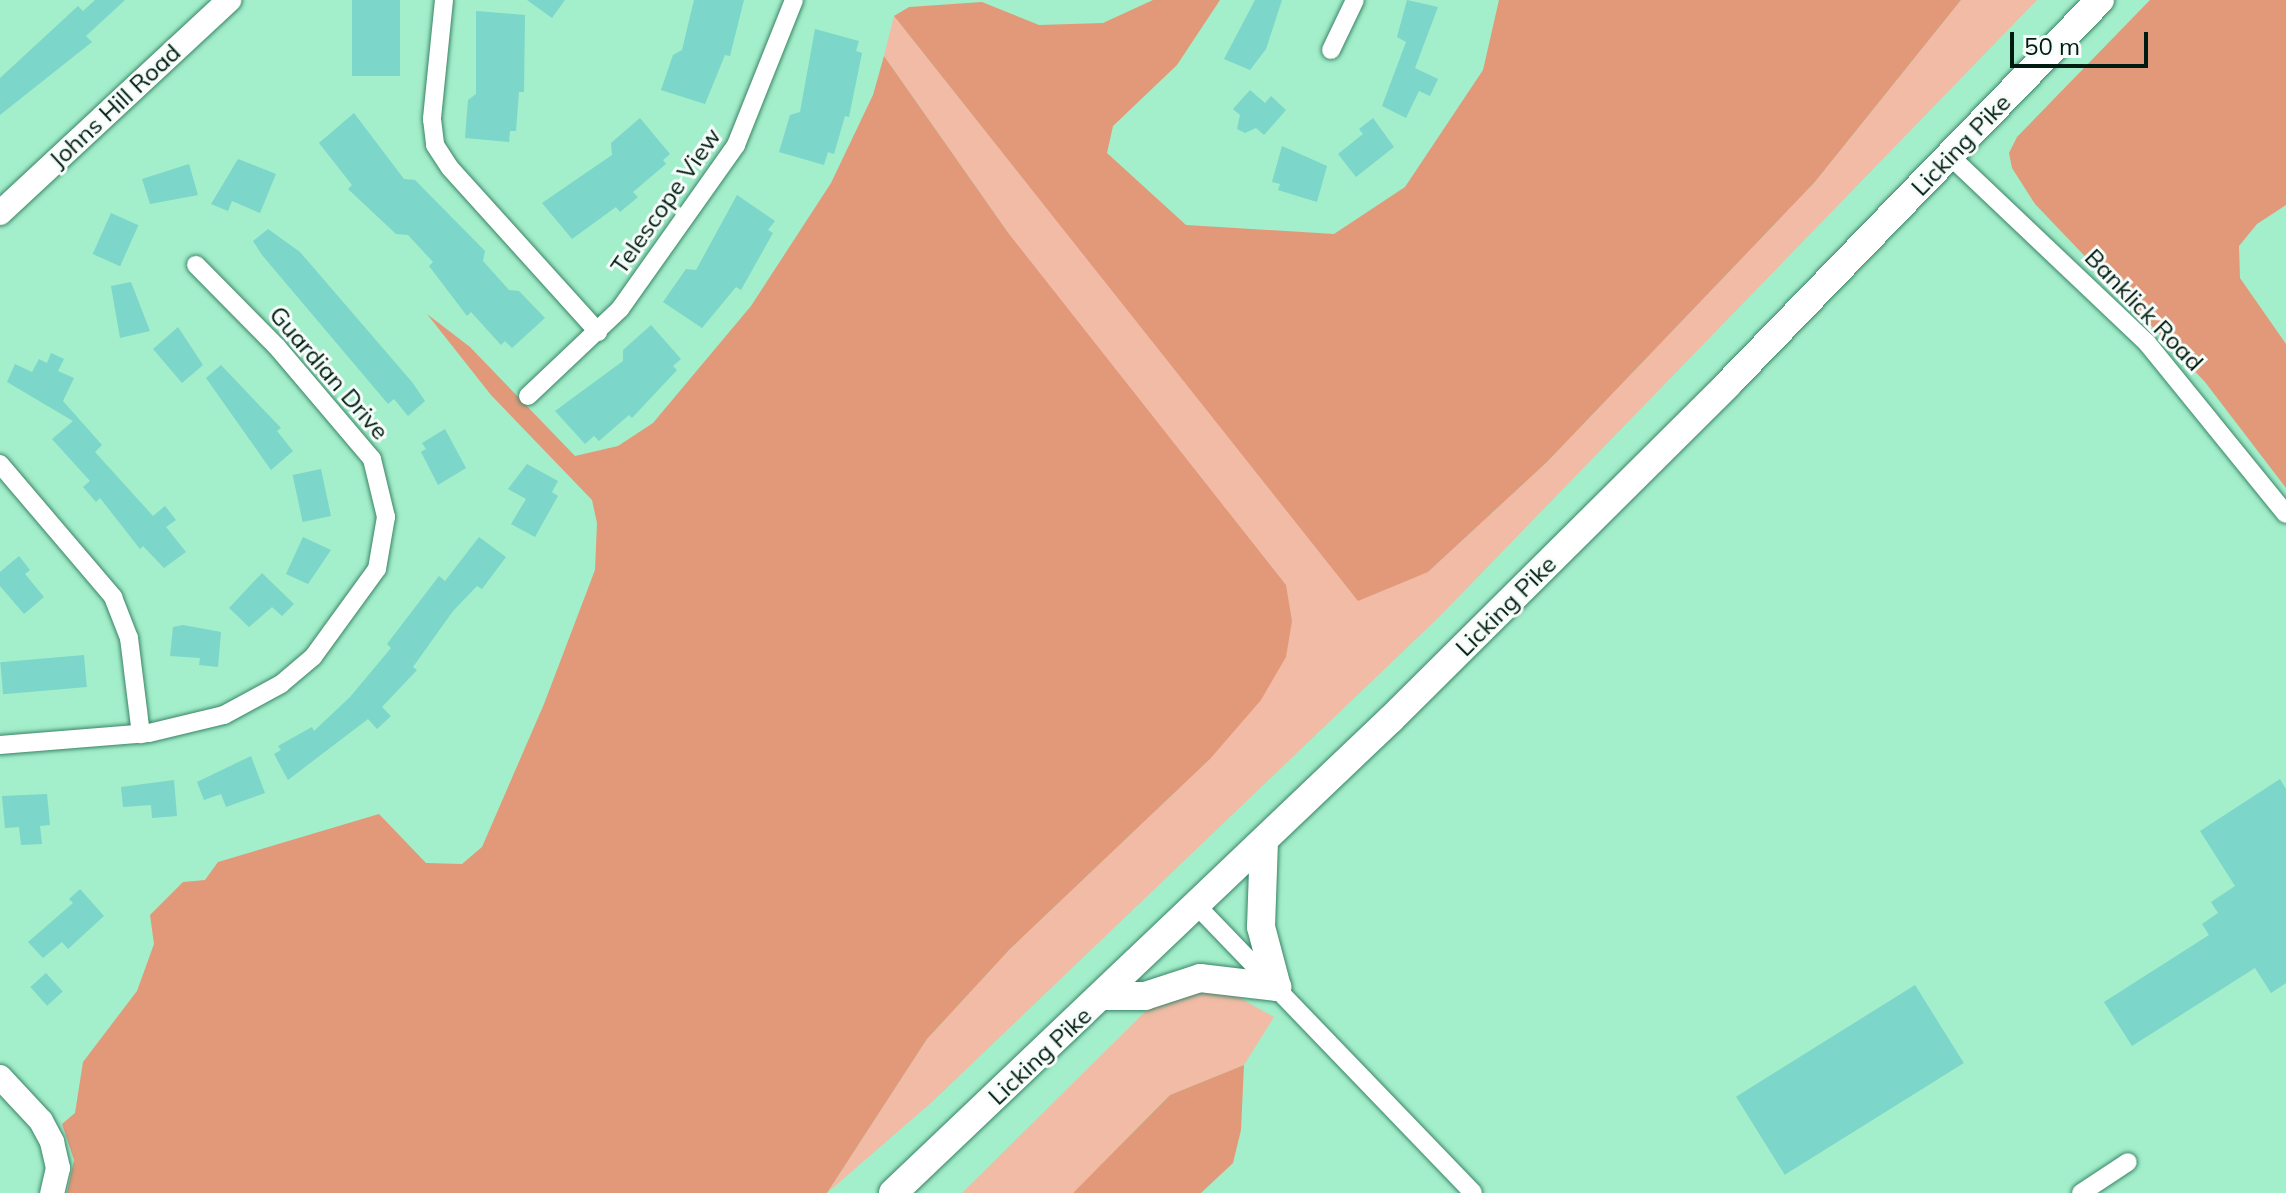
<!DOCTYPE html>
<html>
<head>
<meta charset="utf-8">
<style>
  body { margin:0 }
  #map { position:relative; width:2286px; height:1193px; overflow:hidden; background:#a3eecb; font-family:Mulish,sans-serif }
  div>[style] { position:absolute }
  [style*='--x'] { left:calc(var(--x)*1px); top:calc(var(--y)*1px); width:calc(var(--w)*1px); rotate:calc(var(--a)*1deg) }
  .green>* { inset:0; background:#f1bba5 }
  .forest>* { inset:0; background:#e1997a }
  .building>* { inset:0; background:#7cd6c9; transform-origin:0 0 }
  .roads { filter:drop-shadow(0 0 2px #3a8466) drop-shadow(0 0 2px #3a8466) }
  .street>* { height:18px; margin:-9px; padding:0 9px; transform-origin:9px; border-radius:9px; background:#fff }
  .secondary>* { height:24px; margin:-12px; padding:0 12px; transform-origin:12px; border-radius:12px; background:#fff }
  .primary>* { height:28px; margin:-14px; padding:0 14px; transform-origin:14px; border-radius:14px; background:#fff }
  span { translate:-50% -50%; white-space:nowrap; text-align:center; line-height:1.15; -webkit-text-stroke:6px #f6fdfa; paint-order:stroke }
  .street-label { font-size:24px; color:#001b10 }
  .scale { position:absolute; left:2010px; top:32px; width:138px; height:36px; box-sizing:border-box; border:4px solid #001b10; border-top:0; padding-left:10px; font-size:24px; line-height:28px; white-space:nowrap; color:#001b10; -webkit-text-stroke:6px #f6fdfa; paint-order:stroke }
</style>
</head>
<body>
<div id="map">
  <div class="green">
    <i style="clip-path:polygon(1961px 0,2037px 0,1439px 617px,932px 1102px,827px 1193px,927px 1039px,1010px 949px,1210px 759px,1009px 234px,884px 56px,894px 16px,1194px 392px,1428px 572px,1547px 462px,1814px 183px)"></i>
    <i style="clip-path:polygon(1190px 988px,1231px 993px,1274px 1017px,1244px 1065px,1170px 1095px,1073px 1193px,962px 1193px,1148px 1009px)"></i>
  </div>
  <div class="forest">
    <i style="clip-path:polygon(1153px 0,1220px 0,1177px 65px,1113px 126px,1107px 153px,1186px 225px,1334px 234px,1405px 187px,1483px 70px,1499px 0,1961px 0,1814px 183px,1547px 462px,1428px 572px,1358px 601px,894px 16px,909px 7px,982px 2px,1039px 25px,1103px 23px)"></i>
    <i style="clip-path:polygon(2150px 0,2286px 0,2286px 205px,2257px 224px,2239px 246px,2240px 278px,2286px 344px,2286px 488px,2205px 382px,2035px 204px,2012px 168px,2009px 153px,2017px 137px)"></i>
    <i style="clip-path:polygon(884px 56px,1009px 234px,1286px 585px,1292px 621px,1286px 657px,1261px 700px,1210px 759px,1010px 949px,927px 1039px,827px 1193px,67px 1193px,74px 1160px,62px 1124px,75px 1113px,83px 1062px,137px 991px,154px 944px,150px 915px,183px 882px,205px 880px,218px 862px,379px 814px,426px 863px,462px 864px,482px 847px,544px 704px,595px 570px,597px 523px,592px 500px,491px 395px,427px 314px,470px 347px,575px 456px,618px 446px,653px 423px,751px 306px,831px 183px,873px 95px)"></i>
    <i style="clip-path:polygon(1244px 1065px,1241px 1130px,1233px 1163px,1201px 1193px,1073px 1193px,1170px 1095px)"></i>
  </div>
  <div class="building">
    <i style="clip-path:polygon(95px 0,125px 0,86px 36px,92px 42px,0 115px,0 78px,78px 6px,83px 11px)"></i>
    <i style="left:352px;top:0;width:48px;height:76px"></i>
    <i style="clip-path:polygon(527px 0,565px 0,552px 18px)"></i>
    <i style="clip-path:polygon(694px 0,744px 0,730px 56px,725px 55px,705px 104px,661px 90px,673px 55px,682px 50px)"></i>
    <i style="clip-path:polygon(1255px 0,1282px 0,1266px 49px,1250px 70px,1224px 59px)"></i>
    <i style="clip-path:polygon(1407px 0,1438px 7px,1415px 68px,1438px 79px,1430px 96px,1419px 91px,1406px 118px,1382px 106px,1406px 42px,1397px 37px)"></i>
    <i style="clip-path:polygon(476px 11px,525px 15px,524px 92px,519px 92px,516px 131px,510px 131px,509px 142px,465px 138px,468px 100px,476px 94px)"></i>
    <i style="clip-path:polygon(815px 29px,859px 41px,856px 51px,862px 53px,849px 117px,845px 116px,834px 154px,828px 152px,824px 165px,779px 152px,790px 115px,800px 112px)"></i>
    <i style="clip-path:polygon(1250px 90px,1265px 103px,1271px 96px,1286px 110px,1264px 135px,1256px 128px,1245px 133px,1237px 129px,1240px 115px,1233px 109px)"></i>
    <i style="clip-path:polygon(354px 113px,404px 179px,415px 180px,485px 251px,483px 261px,509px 290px,519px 291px,545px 318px,512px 348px,505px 341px,501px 345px,471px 312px,467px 316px,429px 266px,433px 262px,408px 235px,396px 234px,348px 189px,352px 185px,319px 143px)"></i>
    <i style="clip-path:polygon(640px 118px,670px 154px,663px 160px,666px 164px,633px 192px,638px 197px,620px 212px,616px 207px,572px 239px,542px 203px,612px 155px,611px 143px)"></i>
    <i style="clip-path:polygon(1373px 118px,1394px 147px,1356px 177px,1338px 154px,1363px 134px,1359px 129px)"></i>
    <i style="clip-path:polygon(1282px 146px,1327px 166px,1317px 202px,1278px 190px,1280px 184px,1272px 182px)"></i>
    <i style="clip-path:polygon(238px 159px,276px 174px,260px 213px,232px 201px,228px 211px,211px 204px)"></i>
    <i style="clip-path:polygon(189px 164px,198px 195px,150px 204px,142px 179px)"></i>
    <i style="clip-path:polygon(737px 195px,775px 221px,768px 230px,773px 233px,741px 290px,736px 287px,702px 328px,663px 302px,686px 269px,696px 270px)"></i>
    <i style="left:111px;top:213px;width:30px;height:45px;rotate:24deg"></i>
    <i style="clip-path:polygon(268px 229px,300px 252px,412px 382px,425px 401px,408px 416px,394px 399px,388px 404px,262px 255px,253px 241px)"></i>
    <i style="clip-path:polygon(131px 282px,150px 331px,120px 338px,111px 286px)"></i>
    <i style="clip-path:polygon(651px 325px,681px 359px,673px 366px,677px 370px,632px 418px,629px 415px,599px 441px,594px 436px,585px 444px,555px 411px,623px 361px,623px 350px)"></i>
    <i style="clip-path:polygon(178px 327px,203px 365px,182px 383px,153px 349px)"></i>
    <i style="clip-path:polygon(51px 353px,64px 359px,58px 371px,74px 378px,63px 401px,102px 445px,95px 452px,153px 516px,165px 506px,176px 520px,166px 527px,186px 552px,164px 568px,143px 546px,140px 549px,100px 498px,96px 502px,83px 487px,90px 481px,52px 439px,73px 421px,7px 382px,15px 364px,32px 372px,39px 359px,47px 363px)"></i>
    <i style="clip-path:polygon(221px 365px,281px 428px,277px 431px,293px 451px,271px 470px,206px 378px)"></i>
    <i style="clip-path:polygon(445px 429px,466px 468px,438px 485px,421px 452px,426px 449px,422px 443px)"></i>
    <i style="clip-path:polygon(527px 464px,558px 481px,552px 492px,558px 496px,535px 537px,511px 524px,526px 499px,508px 489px)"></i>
    <i style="left:321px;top:469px;width:48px;height:29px;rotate:78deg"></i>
    <i style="clip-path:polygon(303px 537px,331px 550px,308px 584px,286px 574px)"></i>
    <i style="clip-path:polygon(479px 537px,506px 557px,482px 589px,477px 586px,453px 611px,413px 667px,417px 670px,382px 707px,391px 716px,377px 729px,368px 719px,288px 780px,274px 754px,281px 750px,278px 746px,312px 727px,314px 731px,350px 697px,391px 648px,387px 644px,439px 576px,445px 581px)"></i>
    <i style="clip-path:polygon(19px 556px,30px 570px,25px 574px,44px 597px,24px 614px,0 586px,0 572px)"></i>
    <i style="clip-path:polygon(262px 573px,294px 604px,282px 616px,272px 607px,249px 627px,229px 608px)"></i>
    <i style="clip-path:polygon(183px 625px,221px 632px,218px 667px,199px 665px,200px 658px,170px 656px,173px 627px)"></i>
    <i style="left:84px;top:655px;width:32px;height:84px;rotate:85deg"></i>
    <i style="clip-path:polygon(251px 756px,265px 793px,226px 807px,221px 794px,204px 800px,197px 782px)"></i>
    <i style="clip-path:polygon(2280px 779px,2286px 789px,2286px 983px,2271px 993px,2255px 968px,2132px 1046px,2104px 1002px,2209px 935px,2202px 924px,2218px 913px,2211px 902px,2235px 886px,2200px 831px)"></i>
    <i style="clip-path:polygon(174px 780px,177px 816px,152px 818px,151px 805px,123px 807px,121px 787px)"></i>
    <i style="clip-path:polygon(47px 794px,50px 825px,40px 826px,42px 844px,21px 845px,19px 827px,5px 828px,2px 796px)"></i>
    <i style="clip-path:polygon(80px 889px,104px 916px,68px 949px,62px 942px,43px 958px,28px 942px,73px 903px,69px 899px)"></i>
    <i style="left:46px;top:973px;width:25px;height:21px;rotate:48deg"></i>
    <i style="left:1915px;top:985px;width:92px;height:211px;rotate:58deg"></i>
  </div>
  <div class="roads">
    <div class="street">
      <i style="--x:444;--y:0;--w:120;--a:95.8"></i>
      <i style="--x:432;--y:119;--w:26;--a:83"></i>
      <i style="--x:435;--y:145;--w:27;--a:57"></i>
      <i style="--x:450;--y:168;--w:221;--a:47.9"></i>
      <i style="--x:1331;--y:50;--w:55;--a:-64.4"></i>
      <i style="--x:1951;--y:157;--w:270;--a:43.5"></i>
      <i style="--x:2147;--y:343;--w:220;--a:50.9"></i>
      <i style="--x:528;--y:396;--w:127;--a:-43.4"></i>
      <i style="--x:620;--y:309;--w:201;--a:-54.7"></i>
      <i style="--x:736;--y:145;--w:156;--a:-68.2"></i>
      <i style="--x:0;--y:464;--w:175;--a:49.6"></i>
      <i style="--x:113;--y:597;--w:44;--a:68.7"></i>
      <i style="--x:129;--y:638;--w:97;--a:82.9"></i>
      <i style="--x:0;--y:745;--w:149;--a:-4.6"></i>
      <i style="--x:149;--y:733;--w:77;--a:-13.5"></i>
      <i style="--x:224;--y:715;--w:65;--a:-28.5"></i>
      <i style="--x:281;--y:684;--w:42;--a:-40.2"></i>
      <i style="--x:313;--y:657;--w:109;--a:-54"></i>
      <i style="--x:377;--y:569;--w:53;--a:-80.2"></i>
      <i style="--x:386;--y:517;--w:60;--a:-103.6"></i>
      <i style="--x:372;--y:459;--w:148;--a:-130.3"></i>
      <i style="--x:276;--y:346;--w:114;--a:-134.6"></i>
      <i style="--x:1199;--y:908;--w:395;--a:46.1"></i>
      <i style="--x:2081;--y:1193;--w:56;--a:-33.4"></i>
    </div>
    <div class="secondary">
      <i style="--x:0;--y:213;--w:313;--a:-42.9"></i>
      <i style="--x:0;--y:1077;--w:60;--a:47"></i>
      <i style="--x:41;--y:1121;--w:24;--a:62"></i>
      <i style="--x:52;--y:1142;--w:27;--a:77"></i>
      <i style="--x:58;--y:1168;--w:26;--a:103"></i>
    </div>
    <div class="primary">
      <i style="--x:1104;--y:996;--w:41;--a:0"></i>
      <i style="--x:1145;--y:996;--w:58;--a:-18.1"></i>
      <i style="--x:1200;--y:978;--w:78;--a:6.7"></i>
      <i style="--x:1277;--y:987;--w:62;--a:-104.9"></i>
      <i style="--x:1261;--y:927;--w:84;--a:-88"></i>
      <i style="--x:893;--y:1193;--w:688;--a:-43.59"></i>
      <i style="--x:1391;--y:719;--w:474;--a:-44.8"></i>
      <i style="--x:1727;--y:385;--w:536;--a:-45.91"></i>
    </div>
  </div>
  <div class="street-label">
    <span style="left:115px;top:106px;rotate:-43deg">Johns Hill Road</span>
    <span style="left:1961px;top:145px;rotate:-46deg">Licking Pike</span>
    <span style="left:666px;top:201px;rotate:-55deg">Telescope View</span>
    <span style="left:2144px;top:310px;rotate:46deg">Banklick Road</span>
    <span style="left:329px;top:373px;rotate:49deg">Guardian Drive</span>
    <span style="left:1506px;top:606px;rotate:-45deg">Licking Pike</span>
    <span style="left:1040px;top:1056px;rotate:-43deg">Licking Pike</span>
  </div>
  <div class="scale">50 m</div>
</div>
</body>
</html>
